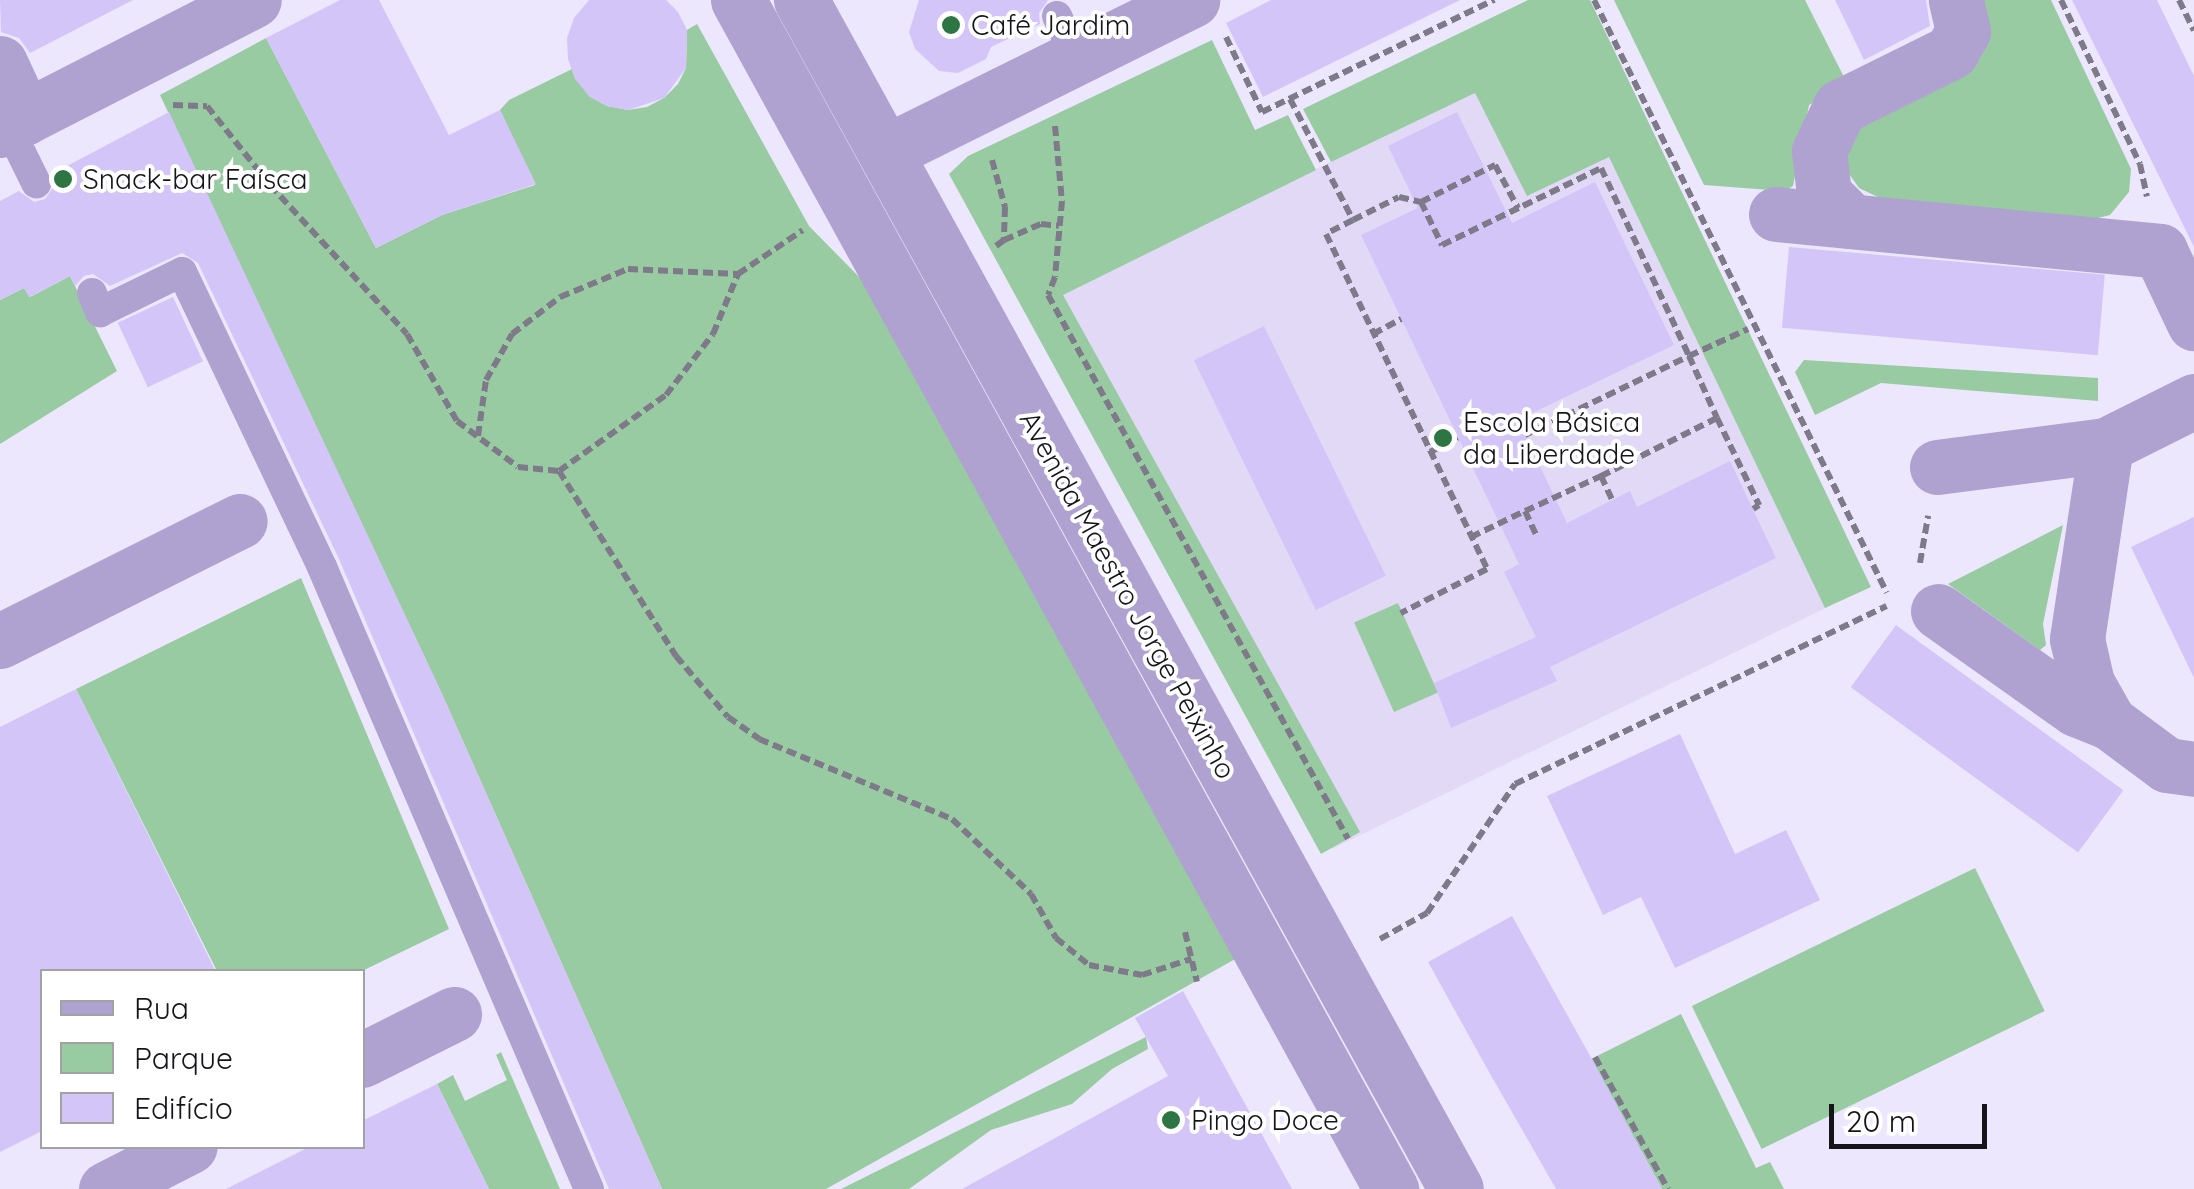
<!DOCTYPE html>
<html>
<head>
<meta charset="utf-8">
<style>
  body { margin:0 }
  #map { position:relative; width:2194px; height:1189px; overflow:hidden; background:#ede7fd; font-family:Quicksand,sans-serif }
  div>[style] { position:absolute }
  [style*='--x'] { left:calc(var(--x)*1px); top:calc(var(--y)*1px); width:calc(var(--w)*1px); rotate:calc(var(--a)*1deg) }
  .built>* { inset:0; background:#e1d9f6; transform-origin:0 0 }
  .green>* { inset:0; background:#98cba2; transform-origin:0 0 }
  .building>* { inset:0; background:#d4c5f8; transform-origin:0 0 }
  .path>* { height:6px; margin-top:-3px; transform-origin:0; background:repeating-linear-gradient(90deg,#7e7a89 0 10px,transparent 0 15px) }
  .lane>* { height:30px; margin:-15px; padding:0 15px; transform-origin:15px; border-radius:15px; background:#afa2d0 }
  .street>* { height:55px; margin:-27.5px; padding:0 27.5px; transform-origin:27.5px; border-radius:27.5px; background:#afa2d0 }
  .dots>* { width:28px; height:28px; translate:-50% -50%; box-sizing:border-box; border:5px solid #fff; border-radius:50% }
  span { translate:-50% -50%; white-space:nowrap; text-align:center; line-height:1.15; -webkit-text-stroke:8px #fff; paint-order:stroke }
  .poi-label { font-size:28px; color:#16141b }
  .left { translate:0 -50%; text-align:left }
  .street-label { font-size:28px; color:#16141b }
  .legend { position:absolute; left:40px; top:969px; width:325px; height:180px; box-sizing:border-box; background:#fff; border:2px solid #a2a1a4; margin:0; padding:12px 18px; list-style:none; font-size:30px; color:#16141b }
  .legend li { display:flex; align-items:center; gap:20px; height:50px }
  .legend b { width:50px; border:2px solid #a2a1a4 }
  .scale { position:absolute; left:1829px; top:1104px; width:158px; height:45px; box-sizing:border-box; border:5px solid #16141b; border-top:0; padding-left:12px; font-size:30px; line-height:35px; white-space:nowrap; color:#16141b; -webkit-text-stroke:8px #fff; paint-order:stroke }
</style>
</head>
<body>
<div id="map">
  <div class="built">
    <i style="left:1558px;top:51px;width:618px;height:552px;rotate:64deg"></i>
  </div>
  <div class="green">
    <i style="clip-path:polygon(1528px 0,1590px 0,1871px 587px,1825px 608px,1609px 157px,1527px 196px,1475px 93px,1331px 162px,1303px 109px)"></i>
    <i style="clip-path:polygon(1614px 0,1805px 0,1847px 83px,1809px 105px,1793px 186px,1785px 191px,1704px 185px)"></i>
    <i style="clip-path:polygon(1983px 0,2051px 0,2131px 169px,2129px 192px,2110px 215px,2094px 219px,1882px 199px,1859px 188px,1845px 168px,1847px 142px)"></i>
    <i style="clip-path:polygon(697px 24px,809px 226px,865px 283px,1237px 958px,826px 1189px,662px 1189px,442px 694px,160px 95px,266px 38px,376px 248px,442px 215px,535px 185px,500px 110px,509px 100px,572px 69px,589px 96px,607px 106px,628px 110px,647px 107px,664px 98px,678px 84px,686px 68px,687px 30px)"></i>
    <i style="clip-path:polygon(1212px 40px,1255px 130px,1288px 115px,1316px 170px,1063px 295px,1360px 832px,1321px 854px,949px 174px,968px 156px)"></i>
    <i style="clip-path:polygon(70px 276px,117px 371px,0 444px,0 300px,24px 288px,30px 297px)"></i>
    <i style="clip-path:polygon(1804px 360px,2098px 378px,2098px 401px,1881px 383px,1815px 415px,1795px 372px)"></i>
    <i style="clip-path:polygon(2063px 525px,2043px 624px,2046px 645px,2040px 650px,1948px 584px)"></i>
    <i style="clip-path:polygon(301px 578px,449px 929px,362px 971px,217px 971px,76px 689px)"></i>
    <i style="left:1398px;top:603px;width:98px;height:48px;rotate:66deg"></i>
    <i style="left:1975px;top:868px;width:159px;height:315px;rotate:64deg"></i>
    <i style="clip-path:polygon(1681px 1014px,1756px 1168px,1770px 1162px,1784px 1189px,1662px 1189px,1591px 1059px)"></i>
    <i style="clip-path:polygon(1146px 1037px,1148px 1049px,1112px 1069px,1072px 1104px,991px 1130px,909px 1189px,841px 1189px)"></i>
    <i style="clip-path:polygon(501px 1052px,560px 1189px,489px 1189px,437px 1084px,453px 1075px,465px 1101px,507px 1080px,496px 1055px)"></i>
  </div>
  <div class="building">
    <i style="clip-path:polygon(0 0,133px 0,30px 53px,19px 38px,1px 32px)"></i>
    <i style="clip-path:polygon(340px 0,379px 0,449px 135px,500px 110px,536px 184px,442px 215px,376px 248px,266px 38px)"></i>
    <i style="clip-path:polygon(589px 0,666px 0,678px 12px,687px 30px,686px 68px,664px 98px,628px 110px,607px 106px,589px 96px,575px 79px,568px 59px,567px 38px,574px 18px)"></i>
    <i style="clip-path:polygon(919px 0,1048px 0,1039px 13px,1040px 24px,991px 47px,986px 59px,958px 73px,939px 71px,915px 49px,909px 32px)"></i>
    <i style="clip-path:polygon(1271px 0,1460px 0,1263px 97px,1226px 23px)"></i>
    <i style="clip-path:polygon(1835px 0,1926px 0,1930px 26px,1864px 60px)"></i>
    <i style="clip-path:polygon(2072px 0,2157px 0,2194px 76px,2194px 247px)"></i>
    <i style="clip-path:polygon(169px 112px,442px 694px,662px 1189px,609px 1189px,339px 559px,198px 263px,182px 253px,110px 286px,93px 274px,84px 276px,75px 286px,70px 276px,29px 297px,24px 288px,0 300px,0 201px,19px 191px,34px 202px,45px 199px,55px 185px,52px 174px)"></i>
    <i style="clip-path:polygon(1457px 112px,1512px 223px,1595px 182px,1674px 345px,1518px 420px,1567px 523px,1630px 491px,1637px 507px,1730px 461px,1776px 558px,1550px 667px,1557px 681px,1451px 728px,1434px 683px,1536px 637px,1504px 572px,1519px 564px,1361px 235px,1418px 208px,1388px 146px)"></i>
    <i style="left:1789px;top:247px;width:317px;height:81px;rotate:5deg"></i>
    <i style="left:173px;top:297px;width:71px;height:61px;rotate:65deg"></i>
    <i style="left:1264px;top:326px;width:278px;height:78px;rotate:64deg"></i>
    <i style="clip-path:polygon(2194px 517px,2194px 678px,2131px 547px)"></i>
    <i style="left:1896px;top:625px;width:281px;height:77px;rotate:36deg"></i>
    <i style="clip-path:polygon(76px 689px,216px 972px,42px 972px,42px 1131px,0 1152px,0 727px)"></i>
    <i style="clip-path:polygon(1680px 734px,1735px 854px,1786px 830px,1820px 900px,1675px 968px,1641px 897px,1603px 915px,1547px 796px)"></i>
    <i style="clip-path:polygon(1512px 916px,1593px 1061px,1662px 1189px,1556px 1189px,1489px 1072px,1428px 962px)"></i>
    <i style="clip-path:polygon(1183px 991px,1292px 1189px,962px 1189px,1168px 1076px,1135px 1018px)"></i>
    <i style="clip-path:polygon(437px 1084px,489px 1189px,226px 1189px,311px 1146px,362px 1146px,362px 1121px)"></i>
  </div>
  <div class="path">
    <i style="--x:1594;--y:0;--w:661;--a:63.71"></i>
    <i style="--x:2061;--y:0;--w:182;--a:64.3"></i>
    <i style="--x:2140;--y:164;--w:33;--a:78"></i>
    <i style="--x:2179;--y:0;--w:34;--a:64"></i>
    <i style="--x:1226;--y:37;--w:83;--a:64.4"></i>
    <i style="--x:1262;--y:112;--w:258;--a:-25.8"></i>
    <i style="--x:1290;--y:99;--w:136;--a:62.5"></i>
    <i style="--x:1353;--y:220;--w:30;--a:153"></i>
    <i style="--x:1326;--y:234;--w:372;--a:64.3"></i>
    <i style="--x:1487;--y:569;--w:97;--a:152.9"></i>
    <i style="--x:173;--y:105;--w:34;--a:2"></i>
    <i style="--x:207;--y:106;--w:101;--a:51.4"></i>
    <i style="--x:270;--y:185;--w:202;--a:47.4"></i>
    <i style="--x:407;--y:334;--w:100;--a:60.1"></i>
    <i style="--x:457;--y:421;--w:76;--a:37"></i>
    <i style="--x:518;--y:467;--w:41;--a:5.6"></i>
    <i style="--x:559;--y:471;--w:131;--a:-35.4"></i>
    <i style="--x:666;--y:395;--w:77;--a:-52.4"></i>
    <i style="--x:713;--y:334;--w:65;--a:-67.4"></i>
    <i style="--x:738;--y:274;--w:78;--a:-34.1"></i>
    <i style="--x:1055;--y:126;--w:75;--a:84.7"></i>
    <i style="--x:1062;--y:201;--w:76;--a:95.3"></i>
    <i style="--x:1055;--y:277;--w:19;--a:111"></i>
    <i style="--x:1048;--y:295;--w:621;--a:61.12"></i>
    <i style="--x:992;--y:160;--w:49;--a:74.5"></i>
    <i style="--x:1005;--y:207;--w:33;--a:92"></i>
    <i style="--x:1004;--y:240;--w:10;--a:143"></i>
    <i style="--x:1421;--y:202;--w:83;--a:-26.6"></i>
    <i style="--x:1495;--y:165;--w:49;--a:61.9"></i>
    <i style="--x:1353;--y:220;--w:51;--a:-26.6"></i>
    <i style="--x:1399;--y:197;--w:23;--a:13"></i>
    <i style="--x:1421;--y:202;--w:48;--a:64"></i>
    <i style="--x:1442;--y:245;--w:177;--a:-25.8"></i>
    <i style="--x:1601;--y:168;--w:208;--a:64.9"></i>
    <i style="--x:1689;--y:356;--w:65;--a:-24.6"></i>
    <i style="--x:1004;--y:240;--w:40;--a:-23.4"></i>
    <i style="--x:1041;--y:224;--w:18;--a:6"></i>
    <i style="--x:1373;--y:334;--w:32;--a:-28"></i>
    <i style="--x:1717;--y:418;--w:97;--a:64.2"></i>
    <i style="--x:1759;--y:505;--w:7;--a:146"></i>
    <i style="--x:1525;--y:435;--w:182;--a:-25.7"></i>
    <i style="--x:1689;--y:356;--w:68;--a:65.7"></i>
    <i style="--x:1717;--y:418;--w:130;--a:153.4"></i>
    <i style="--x:478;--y:436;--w:57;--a:-81.9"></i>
    <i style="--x:486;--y:380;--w:53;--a:-60.5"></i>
    <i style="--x:512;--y:334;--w:61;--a:-37.6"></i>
    <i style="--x:560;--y:297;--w:74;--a:-22.4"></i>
    <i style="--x:628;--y:269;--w:110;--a:2.6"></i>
    <i style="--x:1430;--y:452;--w:31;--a:-27"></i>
    <i style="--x:559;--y:471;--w:219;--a:57.7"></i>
    <i style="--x:676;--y:656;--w:80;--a:49.6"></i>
    <i style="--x:728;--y:717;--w:38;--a:35"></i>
    <i style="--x:759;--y:739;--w:209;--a:22.5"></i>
    <i style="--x:952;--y:819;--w:109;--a:43.5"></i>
    <i style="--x:1031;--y:894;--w:51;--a:60.4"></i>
    <i style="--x:1056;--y:938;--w:43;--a:39.3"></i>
    <i style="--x:1089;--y:965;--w:54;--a:10.7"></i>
    <i style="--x:1142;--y:975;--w:52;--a:-18.1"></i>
    <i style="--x:1525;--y:511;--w:84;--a:-24.7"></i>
    <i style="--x:1601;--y:476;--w:26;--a:65"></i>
    <i style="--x:1471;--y:537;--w:60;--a:-25.7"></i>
    <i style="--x:1525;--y:511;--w:29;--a:65"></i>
    <i style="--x:1920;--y:563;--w:48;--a:-80.3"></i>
    <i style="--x:1185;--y:932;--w:51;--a:76.5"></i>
    <i style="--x:1380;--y:939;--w:54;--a:-29"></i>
    <i style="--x:1427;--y:913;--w:156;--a:-55.7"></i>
    <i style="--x:1515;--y:784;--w:412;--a:-25.6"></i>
    <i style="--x:1595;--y:1057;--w:151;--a:61.1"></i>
  </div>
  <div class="lane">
    <i style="--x:1057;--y:16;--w:44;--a:65.8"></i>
    <i style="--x:8;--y:126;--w:64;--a:63.8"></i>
    <i style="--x:92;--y:293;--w:21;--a:67"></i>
    <i style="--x:100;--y:312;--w:91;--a:-26"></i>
    <i style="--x:182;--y:272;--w:327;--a:64.6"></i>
    <i style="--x:322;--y:567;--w:677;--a:66.77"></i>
  </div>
  <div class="street">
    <i style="--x:738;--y:0;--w:1357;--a:61.22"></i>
    <i style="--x:801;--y:0;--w:1357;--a:61.15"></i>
    <i style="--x:0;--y:63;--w:60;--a:65.2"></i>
    <i style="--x:0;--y:130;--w:285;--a:-27.1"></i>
    <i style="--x:886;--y:152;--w:342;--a:-26.4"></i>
    <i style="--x:1776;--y:214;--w:386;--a:5.5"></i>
    <i style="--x:2160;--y:251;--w:80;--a:64.7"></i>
    <i style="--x:1851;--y:221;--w:38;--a:-135"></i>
    <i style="--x:1824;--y:194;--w:43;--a:-96.6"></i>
    <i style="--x:1819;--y:151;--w:49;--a:-64.5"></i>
    <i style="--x:1840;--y:107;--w:124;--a:-26.4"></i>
    <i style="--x:1951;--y:52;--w:24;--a:-60"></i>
    <i style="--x:1963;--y:31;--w:32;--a:-103"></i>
    <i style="--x:2194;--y:401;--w:98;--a:153.4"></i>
    <i style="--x:2106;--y:445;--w:196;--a:98.5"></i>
    <i style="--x:2077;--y:639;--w:45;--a:77.2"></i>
    <i style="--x:2087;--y:683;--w:45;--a:60.6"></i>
    <i style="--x:2109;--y:722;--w:72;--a:36.6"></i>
    <i style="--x:2167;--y:765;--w:27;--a:8"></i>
    <i style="--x:1937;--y:467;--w:170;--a:-7.4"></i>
    <i style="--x:1938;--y:611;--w:169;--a:35.4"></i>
    <i style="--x:2076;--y:709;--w:35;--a:22"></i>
    <i style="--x:0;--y:641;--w:268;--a:-26.6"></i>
    <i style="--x:362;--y:1060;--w:103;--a:-26.6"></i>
    <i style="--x:106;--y:1189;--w:94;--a:-27.1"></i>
  </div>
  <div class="dots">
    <i style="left:951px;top:25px;background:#2d7643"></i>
    <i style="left:63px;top:179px;background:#2d7643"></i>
    <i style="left:1443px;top:438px;background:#2d7643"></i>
    <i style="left:1171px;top:1120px;background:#2d7643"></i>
  </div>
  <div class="poi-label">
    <span class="left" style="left:971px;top:25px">Café Jardim</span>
    <span class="left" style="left:83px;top:179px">Snack-bar Faísca</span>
    <span class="left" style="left:1463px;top:438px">Escola Básica<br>da Liberdade</span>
    <span class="left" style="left:1191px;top:1120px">Pingo Doce</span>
  </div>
  <div class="street-label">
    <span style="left:1128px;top:595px;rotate:61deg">Avenida Maestro Jorge Peixinho</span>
  </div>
  <ul class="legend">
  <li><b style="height:12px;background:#afa2d0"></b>Rua</li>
  <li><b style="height:28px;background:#98cba2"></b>Parque</li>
  <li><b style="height:28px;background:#d4c5f8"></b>Edifício</li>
  </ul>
  <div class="scale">20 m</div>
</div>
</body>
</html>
